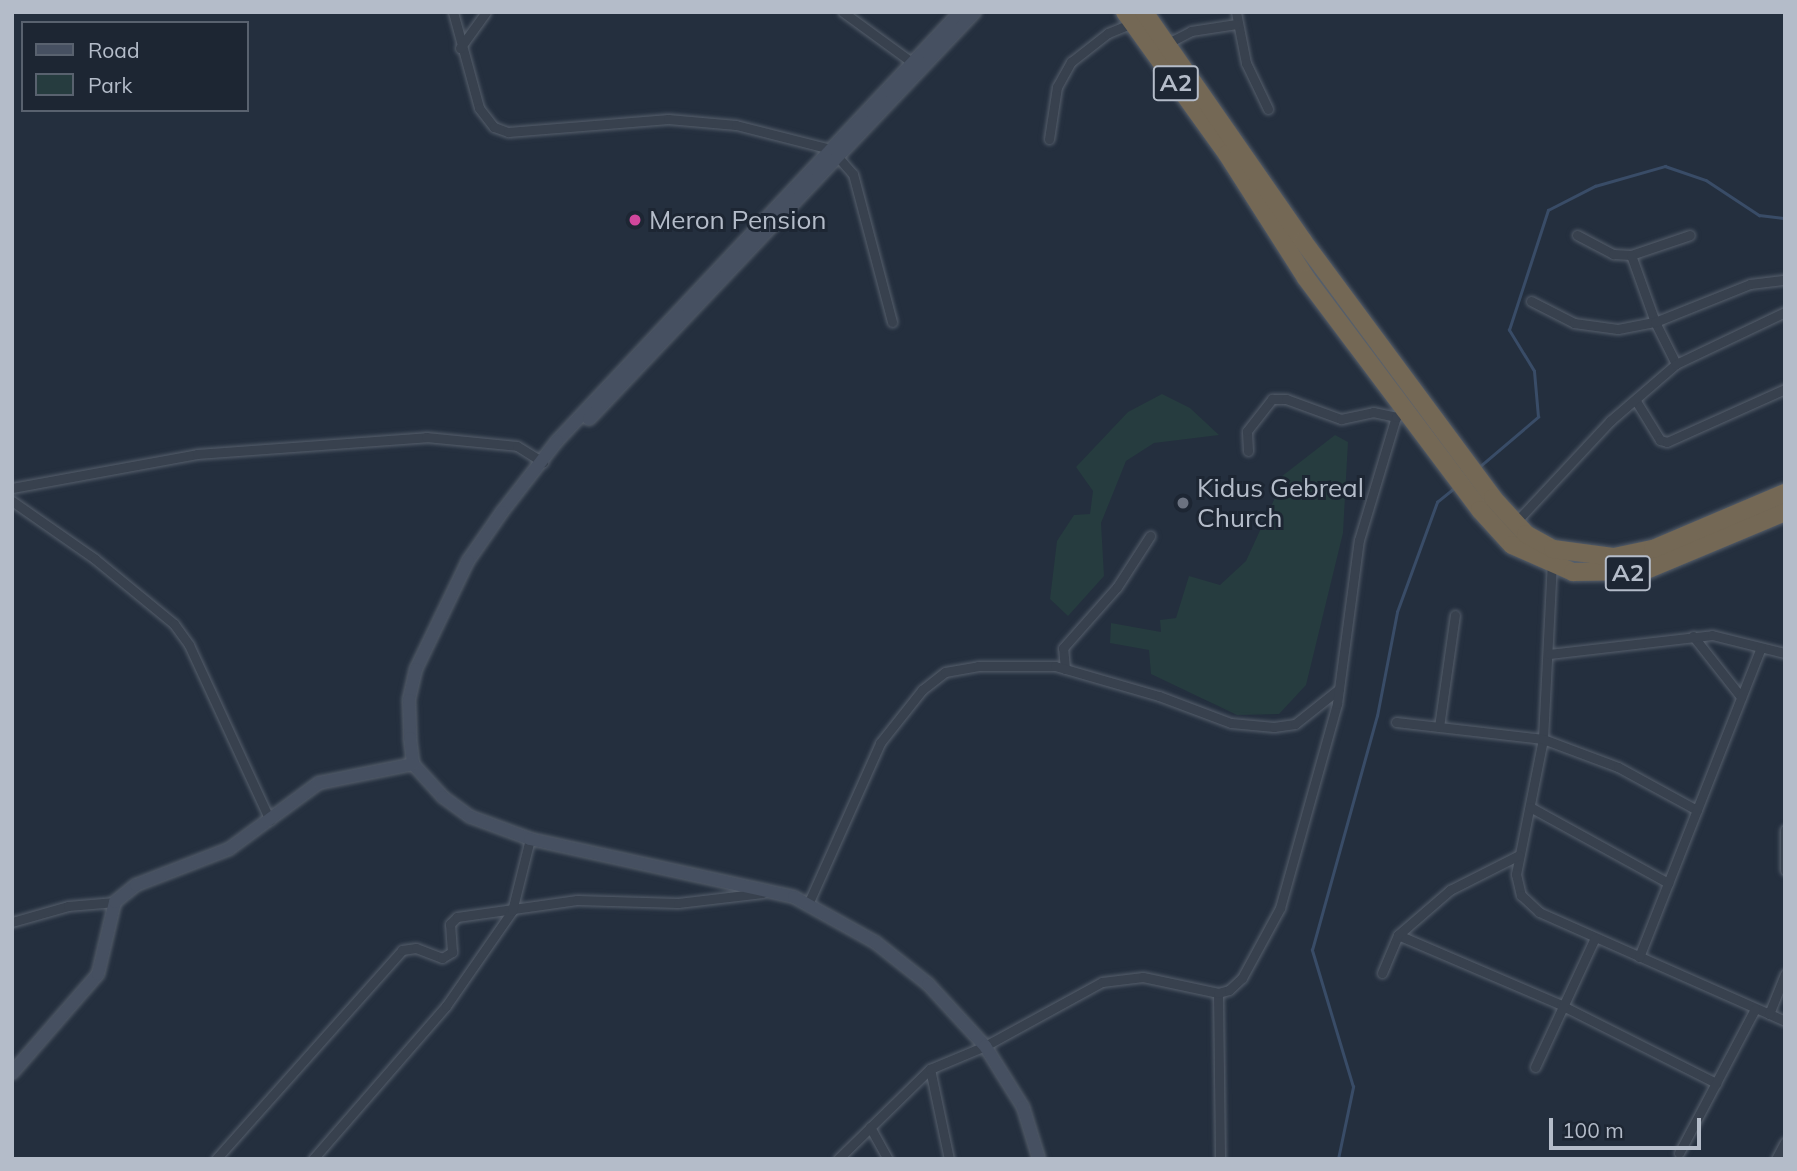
<!DOCTYPE html>
<html>
<head>
<meta charset="utf-8">
<style>
  body { margin:0 }
  #map { position:relative; width:1797px; height:1171px; overflow:hidden; background:#242f3e; font-family:Mulish,sans-serif }
  div>[style] { position:absolute }
  [style*='--x'] { left:calc(var(--x)*1px); top:calc(var(--y)*1px); width:calc(var(--w)*1px); rotate:calc(var(--a)*1deg) }
  .green>* { inset:0; background:#263c3f }
  .stream>* { height:2.5px; margin:-1.25px; padding:0 1.25px; transform-origin:1.25px; border-radius:1.25px; background:#394c67 }
  .roads { filter:drop-shadow(0 0 2px #565f6c) drop-shadow(0 0 2px #565f6c) }
  .street>* { height:9px; margin:-4.5px; padding:0 4.5px; transform-origin:4.5px; border-radius:4.5px; background:#38414e }
  .secondary>* { height:12px; margin:-6px; padding:0 6px; transform-origin:6px; border-radius:6px; background:#465061 }
  .highway>* { height:18px; margin:-9px; padding:0 9px; transform-origin:9px; border-radius:9px; background:#746855 }
  .dots>* { width:19px; height:19px; translate:-50% -50%; box-sizing:border-box; border:4px solid #1d2633; border-radius:50% }
  span { translate:-50% -50%; white-space:nowrap; text-align:center; line-height:1.15; -webkit-text-stroke:6px #1d2633; paint-order:stroke }
  .shield-label span { padding:2px 5px; background:#1d2633; border:2px solid; border-radius:5px; -webkit-text-stroke-width:0 }
  .shield-label { font-size:24px; color:#b4bcc9; font-weight:700 }
  .poi-label { font-size:26px; color:#b4bcc9 }
  .left { translate:0 -50%; text-align:left }
  .frame { position:absolute; inset:0; border:14px solid #b4bcc9; pointer-events:none }
  .legend { position:absolute; left:21px; top:21px; width:228px; height:91px; box-sizing:border-box; background:#1d2633; border:2px solid #59626f; margin:0; padding:9px 12px; list-style:none; font-size:21px; color:#b4bcc9 }
  .legend li { display:flex; align-items:center; gap:14px; height:35px }
  .legend b { width:35px; border:2px solid #59626f }
  .scale { position:absolute; left:1549px; top:1118px; width:152px; height:32px; box-sizing:border-box; border:4px solid #b4bcc9; border-top:0; padding-left:9px; font-size:21px; line-height:24px; white-space:nowrap; color:#b4bcc9; -webkit-text-stroke:5px #1d2633; paint-order:stroke }
</style>
</head>
<body>
<div id="map">
  <div class="green">
    <i style="clip-path:polygon(1162px 394px,1190px 408px,1219px 435px,1154px 443px,1126px 461px,1101px 523px,1104px 576px,1068px 616px,1050px 599px,1057px 541px,1074px 515px,1090px 514px,1093px 491px,1076px 467px,1128px 412px)"></i>
    <i style="clip-path:polygon(1335px 435px,1348px 442px,1343px 533px,1306px 685px,1279px 714px,1237px 715px,1151px 674px,1149px 650px,1110px 643px,1111px 623px,1161px 632px,1160px 620px,1176px 618px,1189px 576px,1220px 585px,1246px 561px,1274px 500px,1277px 480px)"></i>
  </div>
  <div class="stream">
    <i style="--x:1478;--y:468;--w:79;--a:-40.4"></i>
    <i style="--x:1538;--y:417;--w:46;--a:-95"></i>
    <i style="--x:1534;--y:371;--w:48;--a:-121.4"></i>
    <i style="--x:1509;--y:330;--w:126;--a:-72"></i>
    <i style="--x:1548;--y:210;--w:53;--a:-27.1"></i>
    <i style="--x:1595;--y:186;--w:73;--a:-15.9"></i>
    <i style="--x:1665;--y:166;--w:43;--a:18.9"></i>
    <i style="--x:1706;--y:180;--w:64;--a:33.4"></i>
    <i style="--x:1759;--y:215;--w:26;--a:7"></i>
    <i style="--x:1338;--y:1159;--w:74;--a:-78.2"></i>
    <i style="--x:1353;--y:1087;--w:143;--a:-106.7"></i>
    <i style="--x:1312;--y:950;--w:243;--a:-74.5"></i>
    <i style="--x:1377;--y:716;--w:106;--a:-79.1"></i>
    <i style="--x:1397;--y:612;--w:117;--a:-70"></i>
    <i style="--x:1437;--y:502;--w:22;--a:-39"></i>
  </div>
  <div class="roads">
    <div class="street">
      <i style="--x:453;--y:12;--w:99;--a:74.8"></i>
      <i style="--x:479;--y:108;--w:24;--a:52"></i>
      <i style="--x:494;--y:127;--w:15;--a:20"></i>
      <i style="--x:508;--y:132;--w:161;--a:-4.6"></i>
      <i style="--x:668;--y:119;--w:68;--a:5"></i>
      <i style="--x:736;--y:125;--w:98;--a:14.2"></i>
      <i style="--x:831;--y:149;--w:33;--a:49"></i>
      <i style="--x:853;--y:174;--w:153;--a:75.2"></i>
      <i style="--x:843;--y:12;--w:92;--a:36.1"></i>
      <i style="--x:1236;--y:12;--w:52;--a:78.9"></i>
      <i style="--x:1246;--y:63;--w:51;--a:64.4"></i>
      <i style="--x:1166;--y:44;--w:28;--a:-27"></i>
      <i style="--x:1191;--y:31;--w:46;--a:-8.8"></i>
      <i style="--x:460;--y:48;--w:44;--a:-54.2"></i>
      <i style="--x:1049;--y:139;--w:53;--a:-81.3"></i>
      <i style="--x:1057;--y:87;--w:29;--a:-61"></i>
      <i style="--x:1071;--y:62;--w:47;--a:-38.1"></i>
      <i style="--x:1108;--y:33;--w:27;--a:-22"></i>
      <i style="--x:1577;--y:235;--w:41;--a:27.8"></i>
      <i style="--x:1613;--y:254;--w:18;--a:3"></i>
      <i style="--x:1631;--y:255;--w:62;--a:-18.7"></i>
      <i style="--x:1631;--y:255;--w:71;--a:70.3"></i>
      <i style="--x:1655;--y:322;--w:47;--a:63.4"></i>
      <i style="--x:1531;--y:301;--w:48;--a:27.1"></i>
      <i style="--x:1574;--y:323;--w:44;--a:7.8"></i>
      <i style="--x:1618;--y:329;--w:38;--a:-11"></i>
      <i style="--x:1655;--y:322;--w:102;--a:-21.8"></i>
      <i style="--x:1750;--y:284;--w:35;--a:-7"></i>
      <i style="--x:1636;--y:401;--w:46;--a:58.4"></i>
      <i style="--x:1660;--y:440;--w:7;--a:16"></i>
      <i style="--x:1667;--y:442;--w:129;--a:-24.2"></i>
      <i style="--x:1248;--y:451;--w:20;--a:-93"></i>
      <i style="--x:1247;--y:431;--w:41;--a:-52"></i>
      <i style="--x:1272;--y:399;--w:14;--a:0"></i>
      <i style="--x:1286;--y:399;--w:59;--a:20"></i>
      <i style="--x:1341;--y:419;--w:33;--a:-12"></i>
      <i style="--x:1373;--y:412;--w:24;--a:12"></i>
      <i style="--x:12;--y:488;--w:188;--a:-10.4"></i>
      <i style="--x:197;--y:454;--w:230;--a:-4.2"></i>
      <i style="--x:426;--y:437;--w:91;--a:5.6"></i>
      <i style="--x:517;--y:446;--w:31;--a:32"></i>
      <i style="--x:12;--y:501;--w:101;--a:34.9"></i>
      <i style="--x:95;--y:559;--w:102;--a:39.4"></i>
      <i style="--x:174;--y:624;--w:26;--a:54"></i>
      <i style="--x:189;--y:645;--w:193;--a:65.2"></i>
      <i style="--x:1514;--y:524;--w:141;--a:-47"></i>
      <i style="--x:1610;--y:421;--w:87;--a:-40.8"></i>
      <i style="--x:1676;--y:364;--w:121;--a:-25.5"></i>
      <i style="--x:1552;--y:561;--w:178;--a:92.9"></i>
      <i style="--x:1543;--y:739;--w:138;--a:101.3"></i>
      <i style="--x:1516;--y:874;--w:22;--a:77"></i>
      <i style="--x:1521;--y:895;--w:25;--a:43"></i>
      <i style="--x:1539;--y:912;--w:269;--a:23.9"></i>
      <i style="--x:1693;--y:636;--w:78;--a:51.8"></i>
      <i style="--x:1549;--y:654;--w:164;--a:-6.6"></i>
      <i style="--x:1712;--y:635;--w:75;--a:13.9"></i>
      <i style="--x:1065;--y:669;--w:21;--a:-95"></i>
      <i style="--x:1063;--y:648;--w:81;--a:-48.5"></i>
      <i style="--x:1117;--y:587;--w:61;--a:-57.1"></i>
      <i style="--x:1396;--y:722;--w:148;--a:6.6"></i>
      <i style="--x:1543;--y:739;--w:80;--a:20.5"></i>
      <i style="--x:1618;--y:767;--w:90;--a:28.6"></i>
      <i style="--x:1439;--y:727;--w:113;--a:-81.9"></i>
      <i style="--x:1530;--y:807;--w:158;--a:28.8"></i>
      <i style="--x:1785;--y:830;--w:40;--a:90"></i>
      <i style="--x:809;--y:902;--w:174;--a:-65.9"></i>
      <i style="--x:880;--y:743;--w:68;--a:-51.6"></i>
      <i style="--x:922;--y:690;--w:29;--a:-38"></i>
      <i style="--x:945;--y:672;--w:34;--a:-10"></i>
      <i style="--x:978;--y:666;--w:77;--a:0"></i>
      <i style="--x:1055;--y:666;--w:108;--a:16.1"></i>
      <i style="--x:1159;--y:696;--w:77;--a:20.6"></i>
      <i style="--x:1231;--y:723;--w:43;--a:5.3"></i>
      <i style="--x:1274;--y:727;--w:21;--a:-8"></i>
      <i style="--x:1295;--y:724;--w:56;--a:-38.5"></i>
      <i style="--x:12;--y:922;--w:58;--a:-15.9"></i>
      <i style="--x:68;--y:906;--w:47;--a:-4.9"></i>
      <i style="--x:1398;--y:935;--w:177;--a:23.2"></i>
      <i style="--x:1561;--y:1005;--w:174;--a:26.7"></i>
      <i style="--x:1639;--y:957;--w:332;--a:-68.5"></i>
      <i style="--x:1382;--y:973;--w:41;--a:-67.2"></i>
      <i style="--x:1398;--y:935;--w:69;--a:-40.9"></i>
      <i style="--x:1450;--y:890;--w:77;--a:-26.9"></i>
      <i style="--x:1218;--y:993;--w:166;--a:89.3"></i>
      <i style="--x:1769;--y:1014;--w:43;--a:-68.2"></i>
      <i style="--x:1535;--y:1067;--w:142;--a:-65.1"></i>
      <i style="--x:930;--y:1069;--w:92;--a:78.1"></i>
      <i style="--x:870;--y:1127;--w:37;--a:61"></i>
      <i style="--x:1679;--y:1153;--w:163;--a:-62.2"></i>
      <i style="--x:216;--y:1159;--w:280;--a:-48.3"></i>
      <i style="--x:402;--y:950;--w:14;--a:-8"></i>
      <i style="--x:416;--y:948;--w:28;--a:21"></i>
      <i style="--x:442;--y:958;--w:12;--a:-31"></i>
      <i style="--x:452;--y:952;--w:28;--a:-94"></i>
      <i style="--x:450;--y:924;--w:10;--a:-45"></i>
      <i style="--x:457;--y:917;--w:121;--a:-8.1"></i>
      <i style="--x:577;--y:900;--w:101;--a:1.7"></i>
      <i style="--x:678;--y:903;--w:85;--a:-6.8"></i>
      <i style="--x:313;--y:1159;--w:203;--a:-49"></i>
      <i style="--x:446;--y:1006;--w:116;--a:-55.2"></i>
      <i style="--x:512;--y:911;--w:74;--a:-76"></i>
      <i style="--x:838;--y:1159;--w:129;--a:-44.4"></i>
      <i style="--x:930;--y:1069;--w:60;--a:-22.7"></i>
      <i style="--x:985;--y:1046;--w:133;--a:-28.7"></i>
      <i style="--x:1102;--y:982;--w:41;--a:-7"></i>
      <i style="--x:1143;--y:977;--w:77;--a:12"></i>
      <i style="--x:1218;--y:993;--w:11;--a:-15"></i>
      <i style="--x:1229;--y:990;--w:18;--a:-43"></i>
      <i style="--x:1242;--y:978;--w:80;--a:-61.5"></i>
      <i style="--x:1280;--y:908;--w:212;--a:-74.4"></i>
      <i style="--x:1337;--y:704;--w:165;--a:-82.4"></i>
      <i style="--x:1359;--y:540;--w:128;--a:-73.3"></i>
      <i style="--x:1396;--y:417;--w:14;--a:-39"></i>
      <i style="--x:1776;--y:1159;--w:19;--a:-62"></i>
    </div>
    <div class="secondary">
      <i style="--x:960;--y:12;--w:589;--a:133.21"></i>
      <i style="--x:557;--y:441;--w:90;--a:127.8"></i>
      <i style="--x:502;--y:512;--w:60;--a:124.8"></i>
      <i style="--x:468;--y:561;--w:120;--a:115.7"></i>
      <i style="--x:416;--y:669;--w:32;--a:103"></i>
      <i style="--x:409;--y:700;--w:38;--a:88"></i>
      <i style="--x:410;--y:738;--w:26;--a:83"></i>
      <i style="--x:413;--y:764;--w:45;--a:47.7"></i>
      <i style="--x:443;--y:797;--w:34;--a:36"></i>
      <i style="--x:471;--y:817;--w:63;--a:20.4"></i>
      <i style="--x:530;--y:839;--w:270;--a:12.4"></i>
      <i style="--x:794;--y:897;--w:93;--a:29.1"></i>
      <i style="--x:875;--y:942;--w:68;--a:38.4"></i>
      <i style="--x:928;--y:984;--w:84;--a:47.4"></i>
      <i style="--x:985;--y:1046;--w:72;--a:58.1"></i>
      <i style="--x:1023;--y:1107;--w:54;--a:72.9"></i>
      <i style="--x:589;--y:419;--w:561;--a:-46.52"></i>
      <i style="--x:12;--y:1073;--w:131;--a:-49"></i>
      <i style="--x:98;--y:974;--w:74;--a:-76.7"></i>
      <i style="--x:115;--y:902;--w:27;--a:-39"></i>
      <i style="--x:136;--y:885;--w:100;--a:-21.2"></i>
      <i style="--x:229;--y:849;--w:112;--a:-36.3"></i>
      <i style="--x:319;--y:783;--w:96;--a:-11.4"></i>
    </div>
    <div class="highway">
      <i style="--x:1125;--y:12;--w:175;--a:54.3"></i>
      <i style="--x:1227;--y:154;--w:147;--a:57.5"></i>
      <i style="--x:1306;--y:278;--w:290;--a:53.1"></i>
      <i style="--x:1480;--y:510;--w:47;--a:47.6"></i>
      <i style="--x:1512;--y:545;--w:67;--a:23.9"></i>
      <i style="--x:1573;--y:572;--w:71;--a:-0.8"></i>
      <i style="--x:1644;--y:571;--w:153;--a:-22.7"></i>
      <i style="--x:1144;--y:12;--w:279;--a:55.2"></i>
      <i style="--x:1303;--y:241;--w:320;--a:53.5"></i>
      <i style="--x:1493;--y:498;--w:49;--a:47.5"></i>
      <i style="--x:1526;--y:534;--w:31;--a:29"></i>
      <i style="--x:1553;--y:549;--w:62;--a:7.5"></i>
      <i style="--x:1614;--y:557;--w:40;--a:-12"></i>
      <i style="--x:1653;--y:549;--w:143;--a:-23"></i>
    </div>
  </div>
  <div class="dots">
    <i style="left:635px;top:220px;background:#d1479c"></i>
    <i style="left:1183px;top:503px;background:#6b7280"></i>
  </div>
  <div class="shield-label">
    <span style="left:1176px;top:83px">A2</span>
    <span style="left:1628px;top:573px">A2</span>
  </div>
  <div class="poi-label">
    <span class="left" style="left:649px;top:220px">Meron Pension</span>
    <span class="left" style="left:1197px;top:503px">Kidus Gebreal<br>Church</span>
  </div>
  <div class="frame"></div>
  <ul class="legend">
  <li><b style="height:9px;background:#465061"></b>Road</li>
  <li><b style="height:19px;background:#263c3f"></b>Park</li>
  </ul>
  <div class="scale">100 m</div>
</div>
</body>
</html>
